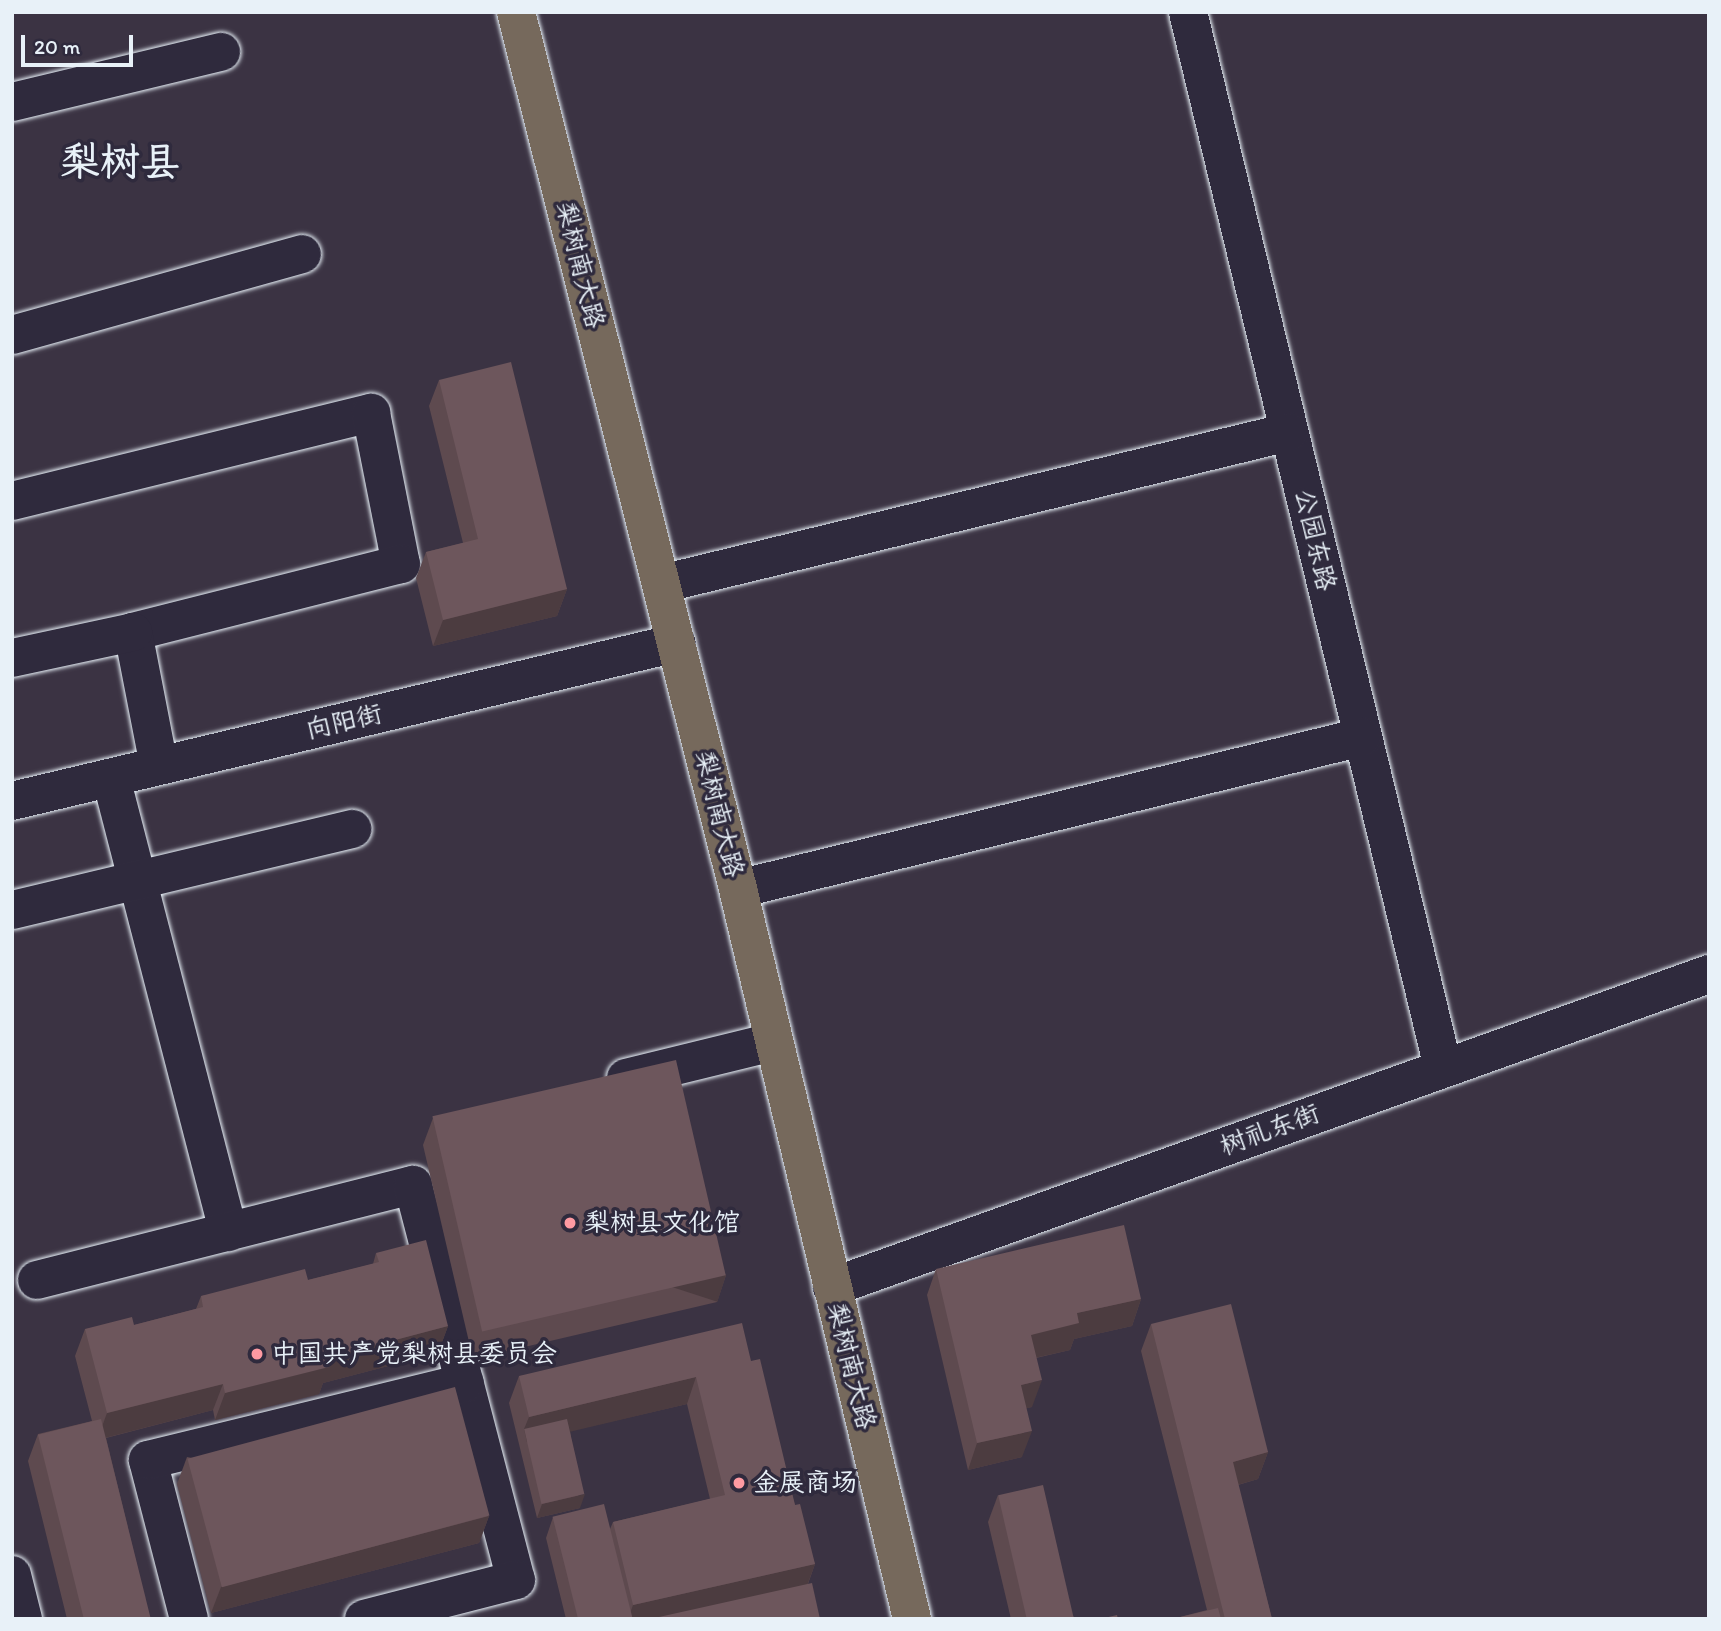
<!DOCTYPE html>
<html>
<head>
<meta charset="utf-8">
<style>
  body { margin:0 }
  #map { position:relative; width:1721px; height:1631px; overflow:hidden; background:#3b3343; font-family:Itim,"LXGW WenKai TC",sans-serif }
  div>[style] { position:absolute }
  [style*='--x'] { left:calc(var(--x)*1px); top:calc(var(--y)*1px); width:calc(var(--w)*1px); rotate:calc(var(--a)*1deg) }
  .roads { filter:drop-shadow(0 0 2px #e8f1f8) drop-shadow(0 0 2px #e8f1f8) }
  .minor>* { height:38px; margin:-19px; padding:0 19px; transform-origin:19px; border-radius:19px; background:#2f2a3d }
  .highway>* { height:38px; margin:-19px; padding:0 19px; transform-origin:19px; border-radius:19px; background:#76695c }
  .wall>* { inset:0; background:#5e4a4f }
  .shaded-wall>* { inset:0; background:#4c3c40; transform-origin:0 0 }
  .building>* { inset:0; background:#6d565c; transform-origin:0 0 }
  .dots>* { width:19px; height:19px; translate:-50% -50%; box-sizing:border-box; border:4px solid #2f2a3d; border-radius:50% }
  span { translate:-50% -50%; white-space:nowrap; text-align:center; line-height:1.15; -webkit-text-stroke:7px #2f2a3d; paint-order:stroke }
  .street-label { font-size:26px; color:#e8f1f8 }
  .poi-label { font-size:26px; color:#e8f1f8 }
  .left { translate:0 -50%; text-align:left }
  .town-label { font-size:40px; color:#e8f1f8; font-weight:700 }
  .frame { position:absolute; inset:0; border:14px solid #e8f1f8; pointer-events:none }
  .scale { position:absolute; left:21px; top:35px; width:112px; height:32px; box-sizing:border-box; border:4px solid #e8f1f8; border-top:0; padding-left:9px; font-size:21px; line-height:24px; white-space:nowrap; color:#e8f1f8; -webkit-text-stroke:5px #2f2a3d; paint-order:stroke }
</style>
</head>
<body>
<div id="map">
  <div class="roads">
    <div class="minor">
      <i style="--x:1188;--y:12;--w:1086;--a:76.42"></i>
      <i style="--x:12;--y:102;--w:215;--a:-13.5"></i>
      <i style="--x:12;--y:335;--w:301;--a:-15.6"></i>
      <i style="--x:12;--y:501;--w:370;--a:-13.8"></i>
      <i style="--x:371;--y:413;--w:154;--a:78.8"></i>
      <i style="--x:401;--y:564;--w:276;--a:165.8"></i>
      <i style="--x:133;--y:632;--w:136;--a:79"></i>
      <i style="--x:661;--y:584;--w:646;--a:-13.61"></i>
      <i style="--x:12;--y:658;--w:124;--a:-12.1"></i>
      <i style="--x:111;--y:778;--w:469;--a:75.5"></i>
      <i style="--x:12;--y:801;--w:683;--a:-13.38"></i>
      <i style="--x:738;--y:889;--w:642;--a:-13.69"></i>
      <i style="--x:12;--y:910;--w:350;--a:-13.4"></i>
      <i style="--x:626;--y:1078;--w:151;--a:-13.8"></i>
      <i style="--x:37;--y:1280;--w:388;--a:-14.2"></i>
      <i style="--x:413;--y:1185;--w:408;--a:75.4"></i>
      <i style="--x:516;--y:1580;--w:157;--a:165.6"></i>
      <i style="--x:832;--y:1287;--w:931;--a:-19.64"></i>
      <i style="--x:12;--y:1575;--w:45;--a:76"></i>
      <i style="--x:189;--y:1619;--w:164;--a:-104.5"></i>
      <i style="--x:148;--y:1460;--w:326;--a:-13.7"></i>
    </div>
    <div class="highway">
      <i style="--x:516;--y:12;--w:905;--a:75.79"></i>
      <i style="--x:738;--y:889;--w:750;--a:76.59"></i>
    </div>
  </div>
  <div class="wall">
    <i style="clip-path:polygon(439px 380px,567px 589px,557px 616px,433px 646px,416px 578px,426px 552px,463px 543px,429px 406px)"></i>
    <i style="clip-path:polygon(433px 1118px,726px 1275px,717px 1302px,473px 1359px,423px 1145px)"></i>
    <i style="clip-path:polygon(376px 1253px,448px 1326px,438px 1353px,323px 1383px,319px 1394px,215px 1420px,213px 1410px,106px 1438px,150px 1619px,67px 1619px,28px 1461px,38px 1434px,92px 1421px,75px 1356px,85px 1329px,134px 1325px,196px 1309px,201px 1296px,308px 1280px,373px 1264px)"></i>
    <i style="clip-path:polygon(936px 1269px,1141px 1299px,1132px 1326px,1074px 1339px,1070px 1350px,1036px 1358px,1032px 1407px,1026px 1408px,1022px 1457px,968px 1470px,927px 1295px)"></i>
    <i style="clip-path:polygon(1151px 1324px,1268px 1452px,1258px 1479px,1238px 1485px,1272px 1619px,1172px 1619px,1207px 1610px,1141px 1351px)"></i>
    <i style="clip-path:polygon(751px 1361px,795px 1505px,815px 1564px,808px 1584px,820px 1619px,566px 1619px,546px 1538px,553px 1517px,610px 1529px,613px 1522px,710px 1499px,687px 1404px,570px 1431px,580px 1508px,537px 1518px,509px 1403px,519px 1376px)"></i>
    <i style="clip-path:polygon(187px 1457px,489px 1516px,479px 1543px,211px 1613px,177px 1484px)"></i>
    <i style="clip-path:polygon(998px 1495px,1075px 1619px,1011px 1619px,988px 1522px)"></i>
  </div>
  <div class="shaded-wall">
    <i style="clip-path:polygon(567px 589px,557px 616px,433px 646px,443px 620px)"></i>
    <i style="left:726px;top:1275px;width:28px;height:250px;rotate:108deg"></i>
    <i style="clip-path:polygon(1141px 1299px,1132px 1326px,1074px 1339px,1070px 1350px,1021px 1361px,1031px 1335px,1077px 1313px)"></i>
    <i style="clip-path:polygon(448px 1326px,438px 1353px,323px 1383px,319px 1394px,215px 1420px,225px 1393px,327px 1358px)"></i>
    <i style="clip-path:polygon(696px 1377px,687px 1404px,527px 1442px,524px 1429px,529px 1417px)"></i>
    <i style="clip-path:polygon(1042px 1380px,1032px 1407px,1011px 1412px,1021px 1385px)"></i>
    <i style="clip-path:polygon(223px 1384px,213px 1410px,97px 1440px,107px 1413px)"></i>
    <i style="clip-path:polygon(1032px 1431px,1022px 1457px,968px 1470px,977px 1443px)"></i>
    <i style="clip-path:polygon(1268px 1452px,1258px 1479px,1223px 1489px,1233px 1462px)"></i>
    <i style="clip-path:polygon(585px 1494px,580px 1508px,537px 1518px,542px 1504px)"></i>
    <i style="clip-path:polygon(489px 1516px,479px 1543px,211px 1613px,221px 1587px)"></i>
    <i style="clip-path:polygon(815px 1564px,805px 1591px,681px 1619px,628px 1619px,633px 1605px)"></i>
  </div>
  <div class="building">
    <i style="clip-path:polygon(511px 362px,567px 589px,443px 620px,426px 552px,478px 539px,439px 380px)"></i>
    <i style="left:676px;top:1060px;width:221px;height:250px;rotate:77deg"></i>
    <i style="clip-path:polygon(1124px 1225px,1141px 1299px,1077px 1313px,1079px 1323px,1031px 1335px,1042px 1380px,1021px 1385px,1032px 1431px,977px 1443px,936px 1269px)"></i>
    <i style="clip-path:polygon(426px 1240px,448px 1326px,327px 1358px,329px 1367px,225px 1393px,223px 1384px,107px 1413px,85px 1329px,132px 1317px,134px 1325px,203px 1307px,201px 1296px,305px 1269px,308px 1280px,379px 1262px,376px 1253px)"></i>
    <i style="clip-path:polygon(1231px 1304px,1268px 1452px,1233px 1462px,1272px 1619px,1225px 1619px,1151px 1324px)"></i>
    <i style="clip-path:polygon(742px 1323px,751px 1361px,760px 1359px,795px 1505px,800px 1504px,815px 1564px,633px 1605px,613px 1522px,725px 1495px,696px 1377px,529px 1417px,519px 1376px)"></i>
    <i style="left:455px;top:1387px;width:133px;height:277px;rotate:75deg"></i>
    <i style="left:101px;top:1419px;width:206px;height:65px;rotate:76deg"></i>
    <i style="left:567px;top:1419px;width:77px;height:44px;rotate:77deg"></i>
    <i style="left:1043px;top:1485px;width:138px;height:46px;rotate:77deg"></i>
    <i style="left:604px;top:1504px;width:118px;height:53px;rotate:76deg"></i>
    <i style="clip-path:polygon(812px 1583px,820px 1619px,650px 1619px)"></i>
    <i style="clip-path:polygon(1218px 1608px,1221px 1619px,1172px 1619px)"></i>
    <i style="clip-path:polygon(1117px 1615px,1118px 1619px,1100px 1619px)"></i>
  </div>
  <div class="dots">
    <i style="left:570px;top:1223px;background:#ff9aa2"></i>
    <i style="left:257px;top:1354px;background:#ff9aa2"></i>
    <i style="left:739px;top:1483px;background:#ff9aa2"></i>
  </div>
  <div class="street-label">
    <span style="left:580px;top:265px;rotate:76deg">梨树南大路</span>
    <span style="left:1315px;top:540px;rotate:77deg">公园东路</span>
    <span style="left:344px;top:722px;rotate:-13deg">向阳街</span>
    <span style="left:719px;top:814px;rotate:76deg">梨树南大路</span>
    <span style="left:1270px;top:1130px;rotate:-20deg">树礼东街</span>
    <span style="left:851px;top:1366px;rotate:76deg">梨树南大路</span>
  </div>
  <div class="poi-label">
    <span class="left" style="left:584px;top:1223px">梨树县文化馆</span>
    <span class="left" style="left:271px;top:1354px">中国共产党梨树县委员会</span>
    <span class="left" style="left:753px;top:1483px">金展商场</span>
  </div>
  <div class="town-label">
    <span style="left:120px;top:161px">梨树县</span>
  </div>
  <div class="frame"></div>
  <div class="scale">20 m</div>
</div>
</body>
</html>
